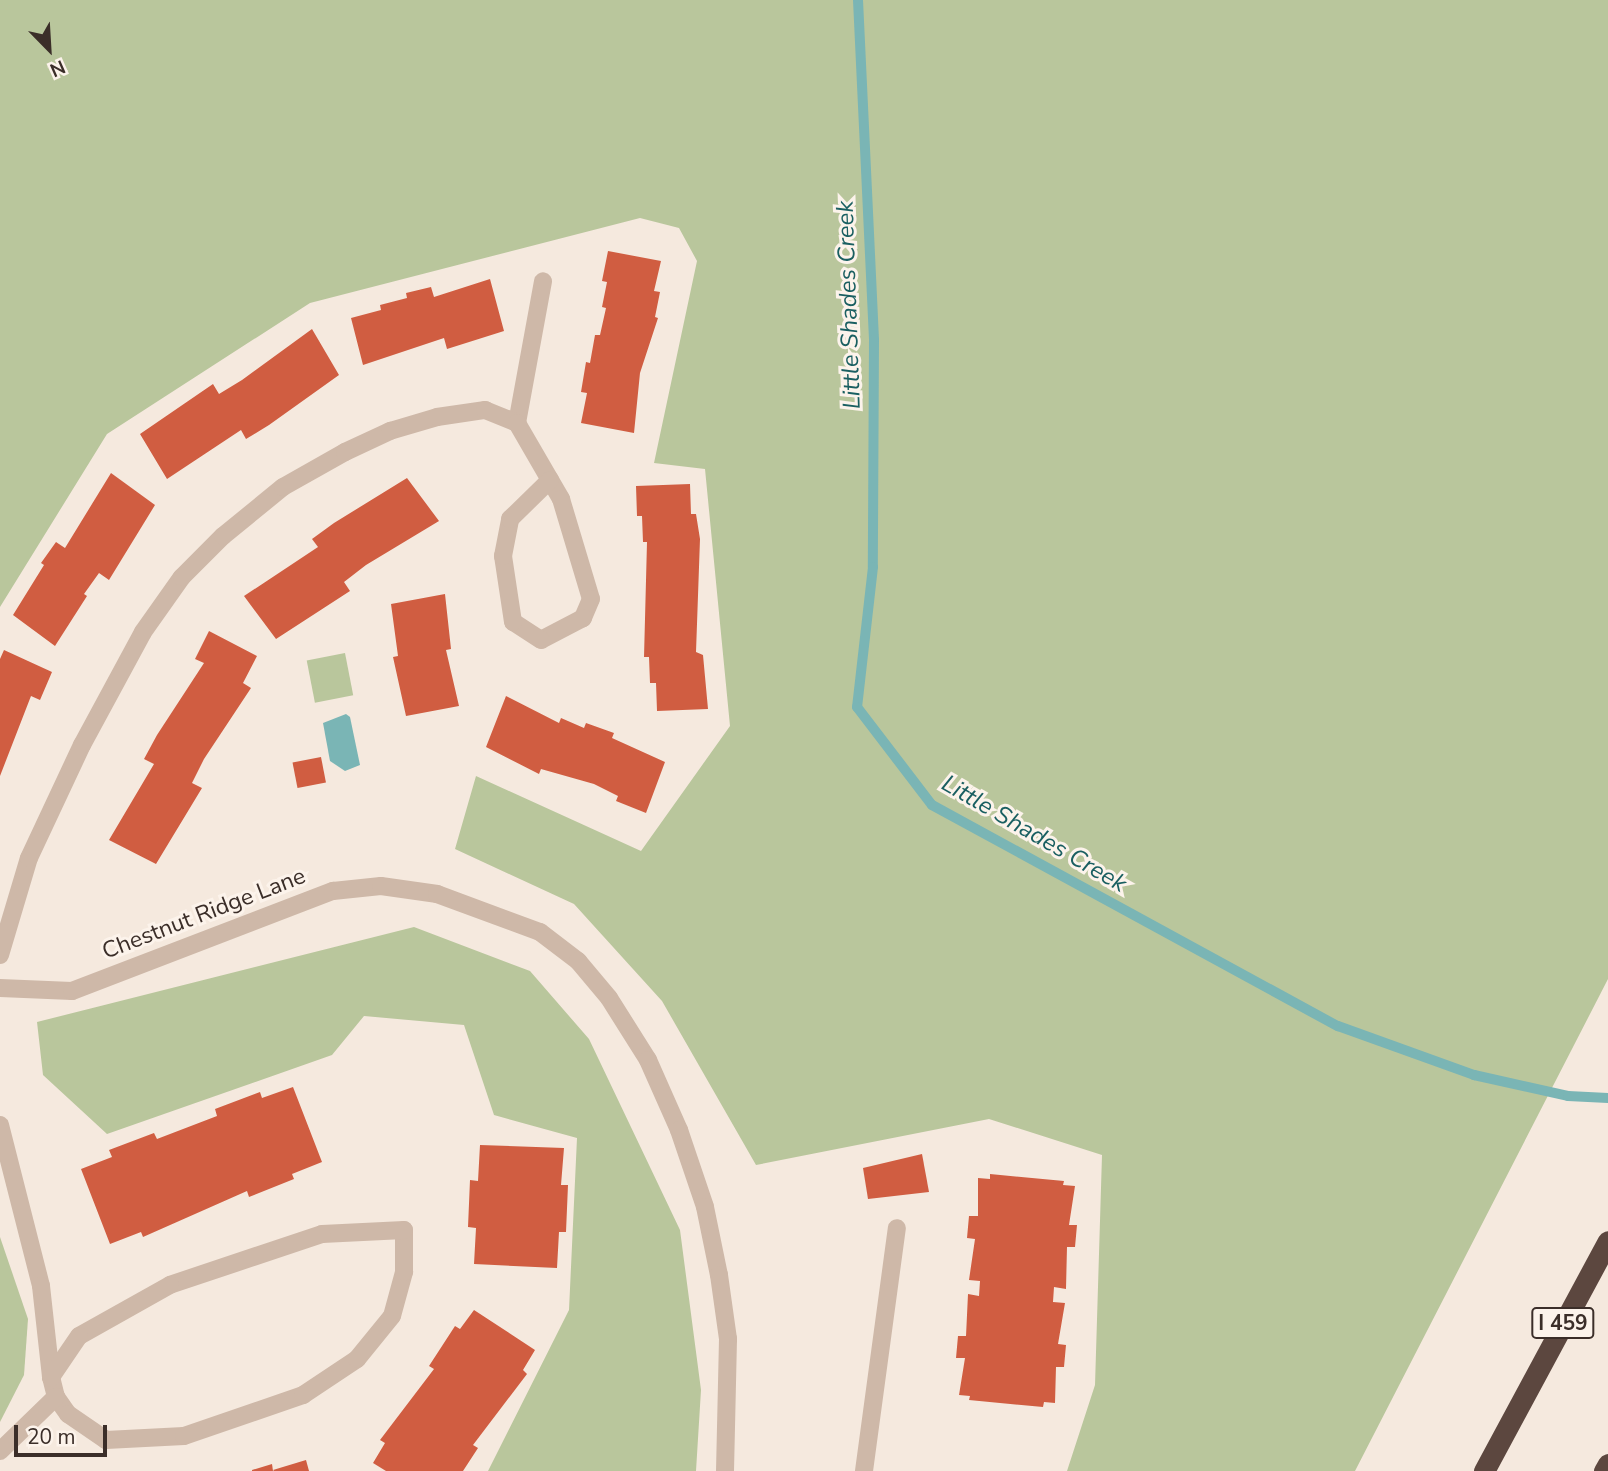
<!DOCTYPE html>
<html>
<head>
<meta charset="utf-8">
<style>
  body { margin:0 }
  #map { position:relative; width:1608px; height:1471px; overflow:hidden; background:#f5e9de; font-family:"Nunito Sans",sans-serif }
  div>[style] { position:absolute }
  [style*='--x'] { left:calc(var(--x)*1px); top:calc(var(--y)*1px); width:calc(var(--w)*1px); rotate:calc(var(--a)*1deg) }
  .green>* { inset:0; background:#b9c69c; transform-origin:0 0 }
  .water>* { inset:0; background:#7ab5b5 }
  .stream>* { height:10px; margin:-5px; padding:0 5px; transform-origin:5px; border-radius:5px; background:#7ab5b5 }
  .building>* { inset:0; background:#d05d41; transform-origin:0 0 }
  .minor>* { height:18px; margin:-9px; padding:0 9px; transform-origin:9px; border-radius:9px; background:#ceb8a8 }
  .highway>* { height:21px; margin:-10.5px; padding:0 10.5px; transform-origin:10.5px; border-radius:10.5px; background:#5c473f }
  span { translate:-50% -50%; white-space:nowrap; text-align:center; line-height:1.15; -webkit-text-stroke:6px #fcf3eb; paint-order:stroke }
  .shield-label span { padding:2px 5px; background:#fcf3eb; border:2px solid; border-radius:5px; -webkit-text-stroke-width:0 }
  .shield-label { font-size:21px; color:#3b2e29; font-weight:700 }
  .street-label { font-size:23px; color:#3b2e29 }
  .water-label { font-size:24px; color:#1a5f61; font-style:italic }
  .north { position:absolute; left:14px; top:14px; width:70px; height:70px; -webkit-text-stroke:5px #fcf3eb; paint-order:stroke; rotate:156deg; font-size:19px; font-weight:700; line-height:28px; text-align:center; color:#3b2e29 }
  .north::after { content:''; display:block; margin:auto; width:24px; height:32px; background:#3b2e29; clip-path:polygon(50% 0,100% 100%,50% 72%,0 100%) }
  .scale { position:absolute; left:14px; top:1425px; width:93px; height:32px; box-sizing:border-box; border:4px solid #3b2e29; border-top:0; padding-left:9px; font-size:21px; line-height:24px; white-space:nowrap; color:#3b2e29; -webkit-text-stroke:5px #fcf3eb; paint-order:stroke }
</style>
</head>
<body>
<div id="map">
  <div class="green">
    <i style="clip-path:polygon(0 0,1608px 0,1608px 979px,1355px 1471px,1067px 1471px,1095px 1385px,1102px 1155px,989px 1119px,756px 1165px,662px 1001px,574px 904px,455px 849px,476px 776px,641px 851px,730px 726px,705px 469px,654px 463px,697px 261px,679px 228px,640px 218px,310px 303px,107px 434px,0 607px)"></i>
    <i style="left:345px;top:653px;width:43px;height:39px;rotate:79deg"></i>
    <i style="clip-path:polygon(414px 927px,530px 971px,589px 1039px,680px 1230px,701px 1390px,696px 1471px,488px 1471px,569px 1310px,577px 1138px,494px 1115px,464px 1025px,364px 1016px,332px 1055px,107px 1134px,43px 1075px,37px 1022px)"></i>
    <i style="clip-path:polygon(0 1237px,28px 1319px,24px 1375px,0 1422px)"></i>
  </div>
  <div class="water">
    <i style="clip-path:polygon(346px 714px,350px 717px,360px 765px,345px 771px,330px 761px,323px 723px)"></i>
  </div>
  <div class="stream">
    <i style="--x:858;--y:0;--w:340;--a:87.3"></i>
    <i style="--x:874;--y:340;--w:227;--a:90.3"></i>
    <i style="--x:873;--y:567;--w:141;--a:96.5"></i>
    <i style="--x:857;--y:707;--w:123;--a:52.6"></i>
    <i style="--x:932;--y:805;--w:462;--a:28.6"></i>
    <i style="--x:1338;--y:1026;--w:145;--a:19.8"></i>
    <i style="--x:1474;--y:1075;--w:96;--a:12.6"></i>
    <i style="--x:1568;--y:1096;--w:40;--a:2.9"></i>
  </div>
  <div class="building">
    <i style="clip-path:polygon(608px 251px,661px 261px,654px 291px,660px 292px,655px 317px,658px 318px,640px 373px,634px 433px,581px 423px,587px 393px,581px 392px,586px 362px,590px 363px,595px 335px,600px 335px,606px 308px,602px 307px,607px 282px,602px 281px)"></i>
    <i style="clip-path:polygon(490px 279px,504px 331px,447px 349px,444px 338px,363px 365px,351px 318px,381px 310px,380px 305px,407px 298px,406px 293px,431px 287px,434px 297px)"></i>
    <i style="clip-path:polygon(312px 329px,339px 375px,269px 425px,246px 439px,241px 430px,167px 479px,140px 434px,213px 384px,219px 394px,242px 380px)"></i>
    <i style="clip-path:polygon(111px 473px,155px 505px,109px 580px,99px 573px,84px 594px,87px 596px,55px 646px,13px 615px,44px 565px,41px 563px,56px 542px,65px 548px)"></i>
    <i style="clip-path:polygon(407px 478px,439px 521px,366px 565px,344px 582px,350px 591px,276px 639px,244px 596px,318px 547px,312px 539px,334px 523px)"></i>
    <i style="clip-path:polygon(690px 484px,691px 514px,696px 514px,700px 539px,696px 652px,703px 655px,708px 709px,657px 711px,656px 683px,650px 683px,649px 657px,644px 657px,647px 542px,643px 542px,642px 516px,637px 516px,636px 486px)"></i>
    <i style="clip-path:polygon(445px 594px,451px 649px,446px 650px,459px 706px,406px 716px,393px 657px,398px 656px,391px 604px)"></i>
    <i style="clip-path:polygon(209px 631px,257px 656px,243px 683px,251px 688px,204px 759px,192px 783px,202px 788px,156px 864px,109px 840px,154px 764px,144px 759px,157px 735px,204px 663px,195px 659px)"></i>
    <i style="clip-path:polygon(4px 650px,52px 672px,40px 700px,31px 696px,0 776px,0 659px)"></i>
    <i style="clip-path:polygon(506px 696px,559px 723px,561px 718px,584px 728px,586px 723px,614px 733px,612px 738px,665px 762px,646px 813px,616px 801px,618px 796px,594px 784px,541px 769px,539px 774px,486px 747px)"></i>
    <i style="left:321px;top:757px;width:26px;height:29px;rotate:79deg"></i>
    <i style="clip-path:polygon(293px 1087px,322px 1162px,292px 1174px,294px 1179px,249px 1197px,247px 1191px,143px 1237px,141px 1232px,110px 1244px,81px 1169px,112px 1157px,109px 1150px,154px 1133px,157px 1139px,217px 1116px,215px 1109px,260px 1092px,262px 1098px)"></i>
    <i style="clip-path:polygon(480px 1145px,564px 1148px,561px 1185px,568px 1185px,566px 1232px,559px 1232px,557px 1268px,474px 1264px,476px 1228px,468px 1227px,470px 1180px,478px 1181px)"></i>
    <i style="clip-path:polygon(922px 1154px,929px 1192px,868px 1199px,863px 1168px)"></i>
    <i style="clip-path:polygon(990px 1174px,1064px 1181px,1063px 1185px,1075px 1186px,1069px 1225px,1077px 1225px,1075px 1247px,1067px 1247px,1066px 1289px,1054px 1287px,1053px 1302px,1065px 1303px,1058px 1344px,1066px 1345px,1064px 1367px,1056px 1367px,1055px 1403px,1044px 1402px,1043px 1407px,969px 1400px,970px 1396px,959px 1395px,965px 1358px,956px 1358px,958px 1336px,966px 1336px,968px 1294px,979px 1296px,980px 1281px,969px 1280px,975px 1239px,967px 1238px,969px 1216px,978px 1216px,978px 1178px,990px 1179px)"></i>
    <i style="clip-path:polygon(474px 1310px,535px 1350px,523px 1370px,527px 1374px,473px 1445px,478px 1448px,463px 1471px,386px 1471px,373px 1463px,385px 1443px,380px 1440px,434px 1369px,429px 1366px,455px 1326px,460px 1329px)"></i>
    <i style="clip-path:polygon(306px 1460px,309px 1471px,274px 1471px,273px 1470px)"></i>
    <i style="clip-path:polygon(272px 1464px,273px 1471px,252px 1471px,252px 1470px)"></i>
  </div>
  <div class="minor">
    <i style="--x:517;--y:423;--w:144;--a:-79.6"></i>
    <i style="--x:0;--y:955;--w:101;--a:-73.4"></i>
    <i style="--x:29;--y:858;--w:125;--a:-64.9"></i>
    <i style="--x:82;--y:745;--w:128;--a:-61.6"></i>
    <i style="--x:143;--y:632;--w:67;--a:-54.7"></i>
    <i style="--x:182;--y:577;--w:58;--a:-45"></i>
    <i style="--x:223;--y:536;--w:77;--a:-39.2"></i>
    <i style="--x:283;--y:487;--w:71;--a:-29.4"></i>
    <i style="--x:345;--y:452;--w:50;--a:-25"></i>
    <i style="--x:390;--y:431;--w:49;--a:-16.6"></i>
    <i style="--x:437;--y:417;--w:49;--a:-8.3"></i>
    <i style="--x:485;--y:410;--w:35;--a:22"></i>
    <i style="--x:517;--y:423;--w:88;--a:59.9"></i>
    <i style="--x:561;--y:499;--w:104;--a:73.3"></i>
    <i style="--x:591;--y:599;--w:21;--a:113"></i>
    <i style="--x:583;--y:618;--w:47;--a:152.4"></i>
    <i style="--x:541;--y:640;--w:33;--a:-147"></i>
    <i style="--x:513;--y:622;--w:67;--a:-98.6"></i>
    <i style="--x:503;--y:556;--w:38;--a:-79"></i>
    <i style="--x:510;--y:519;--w:56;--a:-44.3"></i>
    <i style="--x:0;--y:988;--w:72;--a:2.4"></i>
    <i style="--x:72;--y:991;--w:280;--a:-21"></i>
    <i style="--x:333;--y:891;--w:48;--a:-5.9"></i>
    <i style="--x:381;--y:886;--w:57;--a:8.1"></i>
    <i style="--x:437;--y:894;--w:110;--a:20.3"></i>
    <i style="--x:540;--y:932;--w:48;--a:37.3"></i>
    <i style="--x:578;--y:961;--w:48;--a:50"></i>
    <i style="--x:609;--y:998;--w:73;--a:57.8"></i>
    <i style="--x:648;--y:1060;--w:77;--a:66.1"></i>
    <i style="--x:679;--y:1130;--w:81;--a:71.3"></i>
    <i style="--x:705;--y:1207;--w:69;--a:78.4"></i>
    <i style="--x:719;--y:1275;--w:65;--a:82"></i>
    <i style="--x:728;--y:1339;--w:132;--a:91.3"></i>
    <i style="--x:0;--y:1125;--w:166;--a:75.7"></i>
    <i style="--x:41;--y:1286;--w:92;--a:83.7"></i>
    <i style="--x:51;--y:1377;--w:21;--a:76"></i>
    <i style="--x:56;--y:1397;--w:21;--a:55"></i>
    <i style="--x:68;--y:1414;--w:46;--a:34.4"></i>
    <i style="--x:106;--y:1440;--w:78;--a:-2.9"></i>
    <i style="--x:184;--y:1436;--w:126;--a:-19"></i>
    <i style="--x:303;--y:1395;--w:65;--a:-33.7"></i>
    <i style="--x:357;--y:1359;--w:55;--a:-50.9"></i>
    <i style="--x:392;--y:1316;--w:46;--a:-74.7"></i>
    <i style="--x:404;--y:1272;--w:42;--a:-90"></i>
    <i style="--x:404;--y:1230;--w:82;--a:177.2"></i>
    <i style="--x:322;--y:1234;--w:160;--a:161.5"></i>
    <i style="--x:170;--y:1285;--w:104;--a:150.7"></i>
    <i style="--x:79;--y:1336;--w:50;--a:124.3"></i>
    <i style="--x:0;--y:1451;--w:78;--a:-44"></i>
    <i style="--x:864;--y:1471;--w:245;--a:-82.3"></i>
  </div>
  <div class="highway">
    <i style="--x:1484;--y:1471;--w:261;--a:-61.7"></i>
    <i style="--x:1604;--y:1471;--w:8;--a:-60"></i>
  </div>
  <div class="shield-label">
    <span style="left:1563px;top:1323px">I 459</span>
  </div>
  <div class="street-label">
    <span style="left:204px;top:914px;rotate:-21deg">Chestnut Ridge Lane</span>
  </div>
  <div class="water-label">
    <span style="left:849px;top:305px;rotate:-92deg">Little Shades Creek</span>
    <span style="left:1034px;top:834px;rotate:30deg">Little Shades Creek</span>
  </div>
  <div class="north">N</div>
  <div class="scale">20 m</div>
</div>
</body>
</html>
